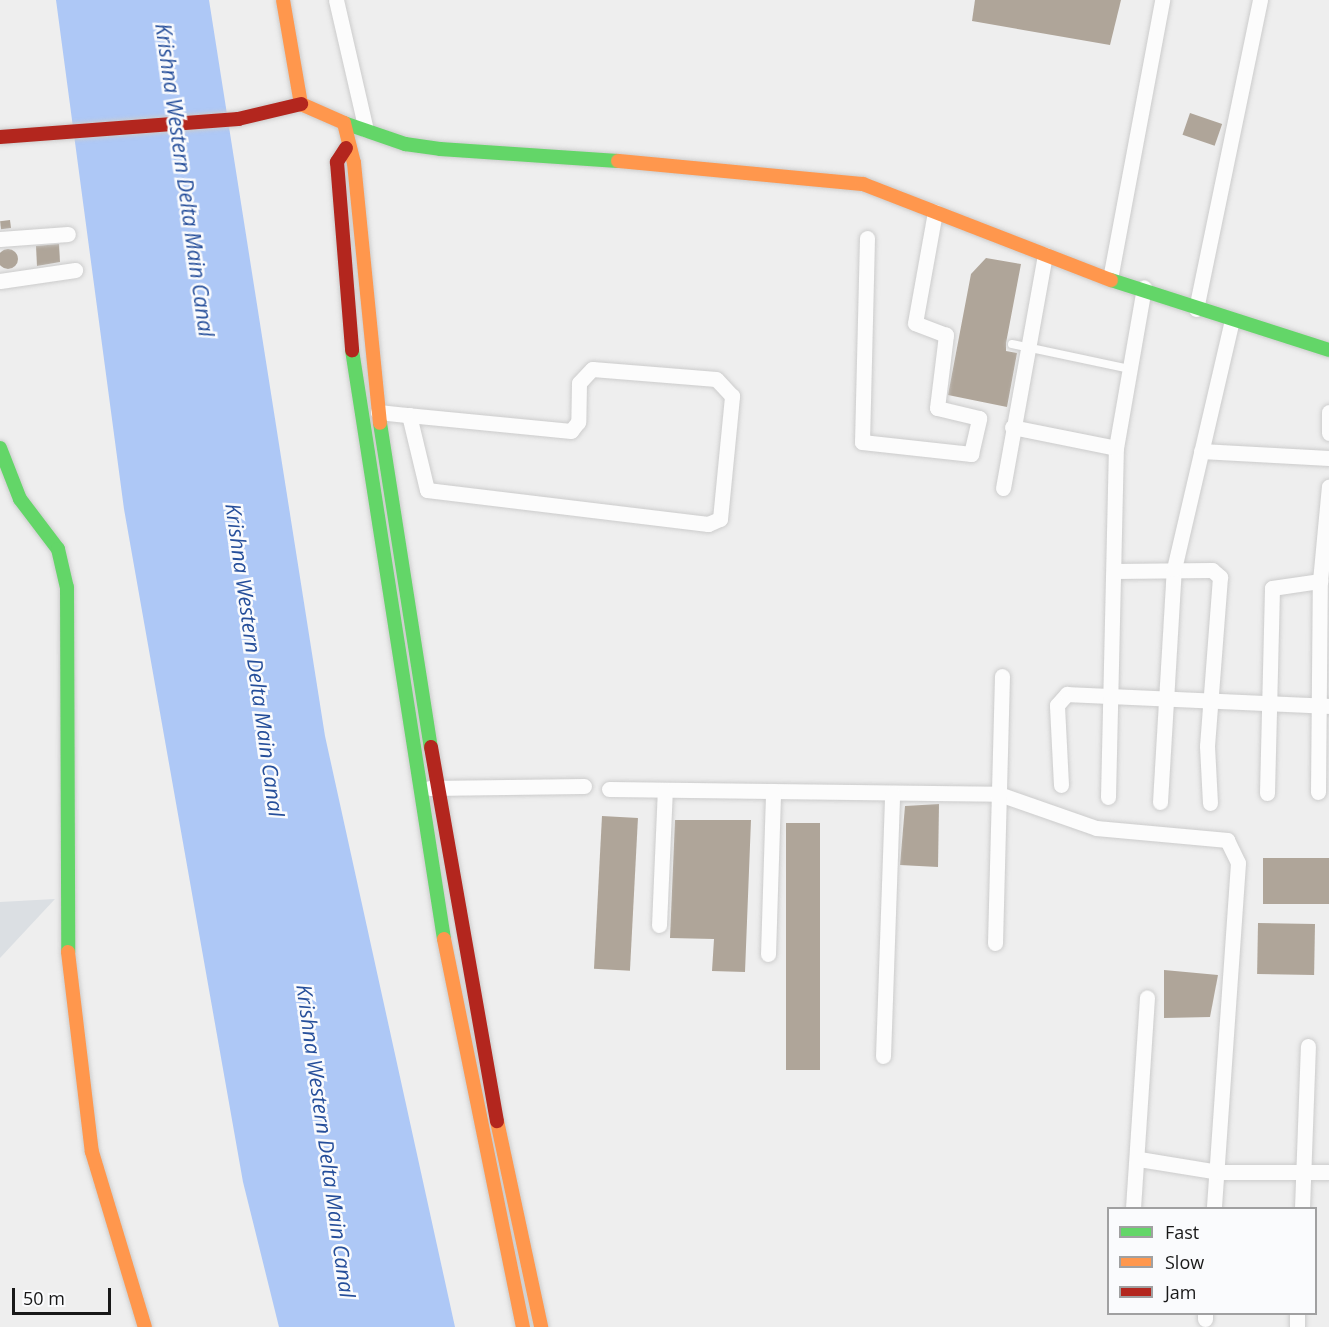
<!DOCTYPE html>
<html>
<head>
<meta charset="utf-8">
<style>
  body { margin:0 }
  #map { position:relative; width:1329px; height:1327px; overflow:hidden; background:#eee; font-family:"Open Sans",sans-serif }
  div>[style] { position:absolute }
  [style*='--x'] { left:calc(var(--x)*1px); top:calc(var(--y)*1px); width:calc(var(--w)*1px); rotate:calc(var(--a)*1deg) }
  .built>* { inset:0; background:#dbdfe3 }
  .water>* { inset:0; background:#aec8f6 }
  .building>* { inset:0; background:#afa599; transform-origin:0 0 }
  .round { border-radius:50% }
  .roads { filter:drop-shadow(0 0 2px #ccc) drop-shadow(0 0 2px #ccc) }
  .lane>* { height:8px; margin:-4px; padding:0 4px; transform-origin:4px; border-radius:4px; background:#fcfcfc }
  .street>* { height:15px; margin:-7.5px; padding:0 7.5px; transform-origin:7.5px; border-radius:7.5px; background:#fcfcfc }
  .fast>* { height:14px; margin:-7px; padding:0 7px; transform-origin:7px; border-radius:7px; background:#63d668 }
  .slow>* { height:14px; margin:-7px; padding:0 7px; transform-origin:7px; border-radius:7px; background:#ff974d }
  .jam>* { height:14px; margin:-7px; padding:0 7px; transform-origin:7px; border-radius:7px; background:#b3261e }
  span { translate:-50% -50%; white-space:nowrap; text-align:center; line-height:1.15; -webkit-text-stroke:5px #fafbfd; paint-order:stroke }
  .water-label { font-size:21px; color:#254e9a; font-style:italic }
  .legend { position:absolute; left:1107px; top:1207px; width:210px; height:108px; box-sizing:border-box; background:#fafbfd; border:2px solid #a0a0a1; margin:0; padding:8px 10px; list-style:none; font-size:18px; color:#181818 }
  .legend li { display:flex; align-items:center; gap:12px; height:30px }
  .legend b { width:30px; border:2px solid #a0a0a1 }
  .scale { position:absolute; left:12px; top:1288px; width:99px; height:27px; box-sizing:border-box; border:3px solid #181818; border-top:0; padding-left:8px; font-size:18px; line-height:21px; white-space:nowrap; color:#181818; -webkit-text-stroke:4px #fafbfd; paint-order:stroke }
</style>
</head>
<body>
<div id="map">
  <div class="built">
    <i style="clip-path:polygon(55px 899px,0 958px,0 902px)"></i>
  </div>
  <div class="water">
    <i style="clip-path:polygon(56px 0,209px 0,325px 736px,455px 1327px,279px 1327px,243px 1182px,124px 509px)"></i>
  </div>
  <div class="building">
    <i style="clip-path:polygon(975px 0,1121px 0,1110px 45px,972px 21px)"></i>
    <i style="left:1190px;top:113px;width:34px;height:23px;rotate:19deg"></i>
    <i style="left:10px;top:220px;width:8px;height:10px;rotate:83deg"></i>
    <i style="clip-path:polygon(59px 244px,60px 262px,37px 266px,36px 246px)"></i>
    <i class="round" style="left:-2px;top:249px;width:20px;height:20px"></i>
    <i style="clip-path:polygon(986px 258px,1021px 264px,1006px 343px,1006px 351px,1017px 353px,1007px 407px,948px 395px,971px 274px)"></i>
    <i style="clip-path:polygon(939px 804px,938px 867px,900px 865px,905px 806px)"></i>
    <i style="left:602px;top:816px;width:36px;height:153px;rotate:3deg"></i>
    <i style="clip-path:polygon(675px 820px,751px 820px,745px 972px,712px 971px,714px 939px,670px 938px)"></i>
    <i style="left:786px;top:823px;width:34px;height:247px"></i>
    <i style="left:1263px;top:858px;width:66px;height:46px"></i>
    <i style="left:1258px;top:923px;width:57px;height:51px;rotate:1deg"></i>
    <i style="clip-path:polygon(1164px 970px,1218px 975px,1210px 1017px,1164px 1018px)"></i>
  </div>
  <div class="roads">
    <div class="lane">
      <i style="--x:1012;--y:344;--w:121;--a:12"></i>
    </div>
    <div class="street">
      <i style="--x:336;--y:0;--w:133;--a:77"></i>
      <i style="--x:867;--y:238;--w:204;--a:91.4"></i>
      <i style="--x:862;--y:442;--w:110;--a:6.3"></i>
      <i style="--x:971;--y:454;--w:37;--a:-77"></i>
      <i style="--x:979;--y:418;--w:43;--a:-166.6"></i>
      <i style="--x:937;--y:408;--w:74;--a:-83"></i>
      <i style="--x:946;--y:335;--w:33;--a:-159"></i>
      <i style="--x:915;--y:323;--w:113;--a:-79.8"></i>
      <i style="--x:0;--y:239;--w:68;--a:-4.2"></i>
      <i style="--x:1110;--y:279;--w:284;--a:-79.4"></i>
      <i style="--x:0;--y:281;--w:76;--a:-8.3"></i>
      <i style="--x:1196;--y:309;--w:316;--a:-78.3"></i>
      <i style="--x:378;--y:412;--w:31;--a:6"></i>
      <i style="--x:409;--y:415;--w:77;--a:76.5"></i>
      <i style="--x:427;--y:490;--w:283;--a:6.9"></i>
      <i style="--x:708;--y:524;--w:13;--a:-23"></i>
      <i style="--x:720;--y:519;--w:124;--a:-84.4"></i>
      <i style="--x:732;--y:396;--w:23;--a:-133"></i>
      <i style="--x:716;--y:379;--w:124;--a:-175.4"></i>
      <i style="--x:592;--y:369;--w:19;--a:133"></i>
      <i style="--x:579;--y:383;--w:39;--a:91"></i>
      <i style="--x:578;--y:422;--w:11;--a:128"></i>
      <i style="--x:571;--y:431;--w:163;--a:-174.4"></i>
      <i style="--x:1329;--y:412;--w:21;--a:90"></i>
      <i style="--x:1012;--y:427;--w:106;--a:11.4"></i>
      <i style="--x:1201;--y:451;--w:128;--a:3.1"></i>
      <i style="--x:1003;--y:488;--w:237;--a:-79.8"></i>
      <i style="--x:1114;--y:571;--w:98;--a:-0.6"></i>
      <i style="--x:1212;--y:570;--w:11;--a:41"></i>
      <i style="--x:1220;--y:577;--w:169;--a:94.4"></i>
      <i style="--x:1207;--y:746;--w:57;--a:87"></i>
      <i style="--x:1061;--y:785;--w:80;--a:-92.9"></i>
      <i style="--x:1057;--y:705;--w:15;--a:-48"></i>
      <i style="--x:1067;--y:694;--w:262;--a:2.6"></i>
      <i style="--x:430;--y:788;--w:154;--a:-0.7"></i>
      <i style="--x:609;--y:789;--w:390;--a:0.7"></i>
      <i style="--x:999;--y:794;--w:103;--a:19.3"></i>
      <i style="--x:1096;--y:828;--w:132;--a:5.2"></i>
      <i style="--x:1227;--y:840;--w:25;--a:64"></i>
      <i style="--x:1238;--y:863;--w:346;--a:94"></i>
      <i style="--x:1318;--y:792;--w:211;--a:-89.5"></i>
      <i style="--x:1320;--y:581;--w:95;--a:-84.6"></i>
      <i style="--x:1267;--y:793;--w:205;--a:-88.6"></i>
      <i style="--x:1272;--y:588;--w:49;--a:-8.3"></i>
      <i style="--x:1108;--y:797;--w:349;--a:-88.7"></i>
      <i style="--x:1116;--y:448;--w:163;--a:-80.1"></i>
      <i style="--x:1160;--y:802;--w:233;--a:-86.6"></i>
      <i style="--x:1174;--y:569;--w:256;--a:-76.9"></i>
      <i style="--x:659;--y:925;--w:135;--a:-87.5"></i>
      <i style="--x:995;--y:943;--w:267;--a:-88.5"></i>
      <i style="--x:768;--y:954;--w:163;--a:-88.2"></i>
      <i style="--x:883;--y:1056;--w:263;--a:-88"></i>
      <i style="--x:1139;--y:1159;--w:80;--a:9.3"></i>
      <i style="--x:1218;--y:1172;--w:111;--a:0"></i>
      <i style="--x:1133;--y:1208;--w:211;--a:-86.2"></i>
      <i style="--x:1302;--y:1208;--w:162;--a:-87.9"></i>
      <i style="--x:1205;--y:1319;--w:5;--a:-90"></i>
      <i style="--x:1297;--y:1327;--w:13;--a:-90"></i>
    </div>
    <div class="fast">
      <i style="--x:344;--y:123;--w:65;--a:19"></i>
      <i style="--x:405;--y:144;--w:35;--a:8"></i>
      <i style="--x:440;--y:149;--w:178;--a:3.9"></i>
      <i style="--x:1111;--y:280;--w:229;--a:17.8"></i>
      <i style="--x:352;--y:350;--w:596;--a:81.12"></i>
      <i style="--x:380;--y:423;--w:328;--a:81.1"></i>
      <i style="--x:0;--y:448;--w:55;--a:68.6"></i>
      <i style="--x:20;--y:499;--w:63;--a:52.8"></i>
      <i style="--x:58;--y:549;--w:39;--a:77"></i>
      <i style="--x:67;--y:587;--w:365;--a:89.8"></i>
    </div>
    <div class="slow">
      <i style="--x:283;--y:0;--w:106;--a:80.2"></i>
      <i style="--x:301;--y:104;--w:47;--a:23.8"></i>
      <i style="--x:344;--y:123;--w:41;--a:76"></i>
      <i style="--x:354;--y:163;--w:261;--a:84.3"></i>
      <i style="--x:618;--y:161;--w:246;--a:5.4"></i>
      <i style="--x:863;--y:184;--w:266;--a:21.2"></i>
      <i style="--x:444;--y:939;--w:396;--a:78.5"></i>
      <i style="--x:68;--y:952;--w:201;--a:83.2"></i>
      <i style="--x:92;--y:1152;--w:183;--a:73.2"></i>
      <i style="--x:497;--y:1121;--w:211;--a:77.9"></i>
    </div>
    <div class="jam">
      <i style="--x:0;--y:137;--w:239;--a:-4.3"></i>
      <i style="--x:238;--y:119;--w:65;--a:-13.4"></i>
      <i style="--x:346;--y:148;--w:17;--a:123"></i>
      <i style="--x:337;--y:162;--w:189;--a:85.4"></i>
      <i style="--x:431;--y:747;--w:380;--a:80"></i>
    </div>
  </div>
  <div class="water-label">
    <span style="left:185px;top:180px;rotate:82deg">Krishna Western Delta Main Canal</span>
    <span style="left:255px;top:660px;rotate:82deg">Krishna Western Delta Main Canal</span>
    <span style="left:326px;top:1141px;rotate:82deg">Krishna Western Delta Main Canal</span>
  </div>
  <ul class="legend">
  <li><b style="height:8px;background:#63d668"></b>Fast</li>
  <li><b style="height:8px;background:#ff974d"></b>Slow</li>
  <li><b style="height:8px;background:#b3261e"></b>Jam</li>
  </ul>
  <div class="scale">50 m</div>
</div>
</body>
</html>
